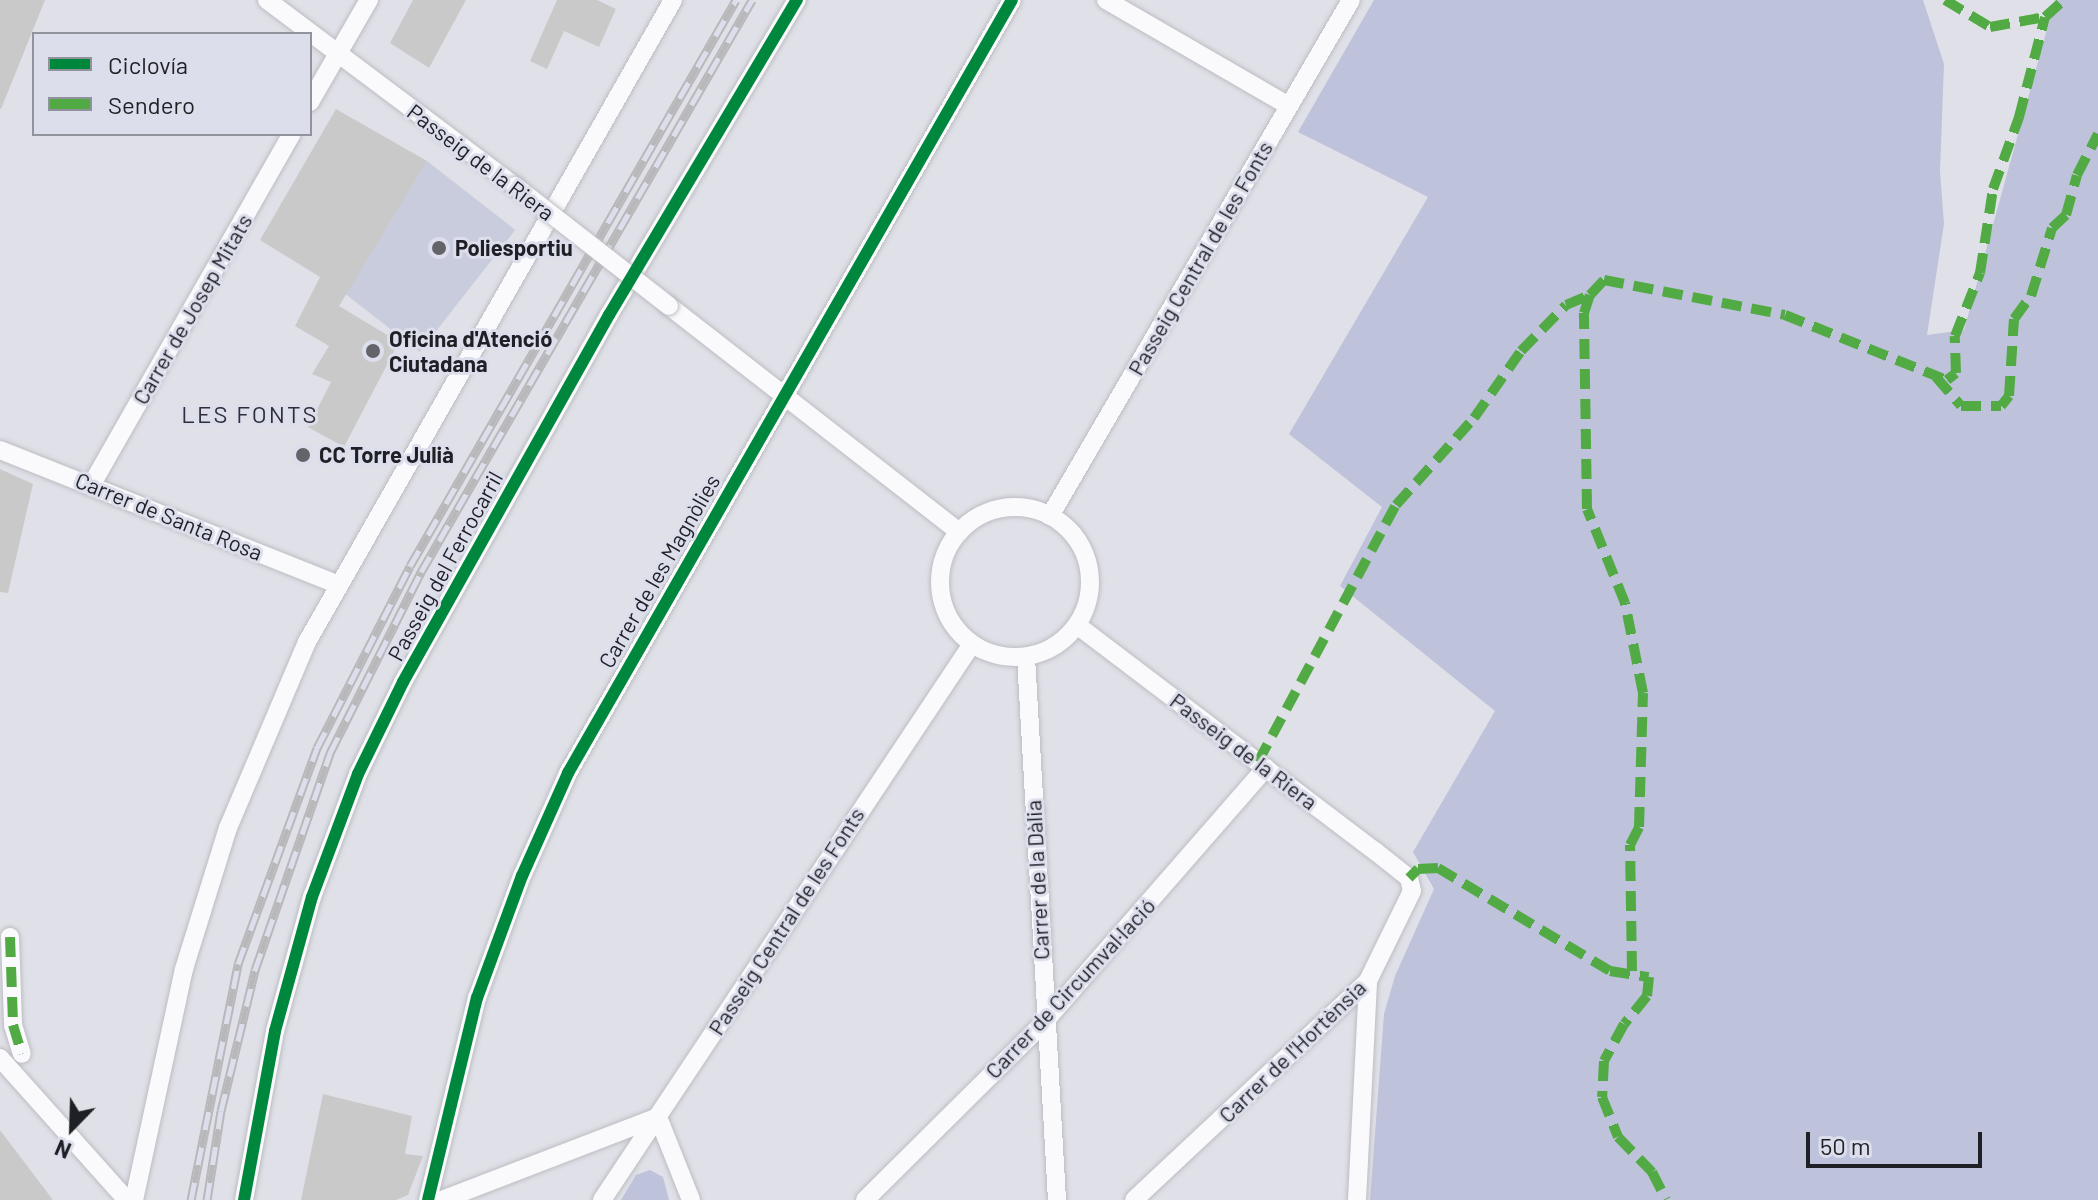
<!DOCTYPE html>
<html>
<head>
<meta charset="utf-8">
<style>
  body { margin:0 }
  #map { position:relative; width:2098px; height:1200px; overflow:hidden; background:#e0e1e8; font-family:Barlow,sans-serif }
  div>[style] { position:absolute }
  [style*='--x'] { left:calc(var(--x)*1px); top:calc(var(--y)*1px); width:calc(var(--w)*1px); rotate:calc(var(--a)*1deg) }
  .green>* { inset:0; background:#c9ccdc; transform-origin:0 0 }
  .forest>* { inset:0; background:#bec2da }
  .building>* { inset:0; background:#cac9ca }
  .roads { filter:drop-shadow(0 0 2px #bcbdc2) drop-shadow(0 0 2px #bcbdc2) }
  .street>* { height:18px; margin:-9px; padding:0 9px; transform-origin:9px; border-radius:9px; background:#fafafc }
  .street>.ring { margin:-9px; padding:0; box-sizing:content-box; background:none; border:18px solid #fafafc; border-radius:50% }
  .rail>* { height:9px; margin-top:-4.5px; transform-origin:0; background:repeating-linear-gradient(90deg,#dcdeec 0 18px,#b8b8ba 0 36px); box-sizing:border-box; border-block:2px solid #b8b8ba }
  .bridges { filter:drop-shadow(0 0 2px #bcbdc2) drop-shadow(0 0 2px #bcbdc2) }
  .street-bridge>* { height:18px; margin:-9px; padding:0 9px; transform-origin:9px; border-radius:9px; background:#fafafc }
  .quiet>* { height:10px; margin-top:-5px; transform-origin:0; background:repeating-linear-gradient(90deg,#52aa44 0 20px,transparent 0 30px) }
  .cycleway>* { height:12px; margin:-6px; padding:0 6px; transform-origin:6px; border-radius:6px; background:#00873e }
  .dots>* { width:22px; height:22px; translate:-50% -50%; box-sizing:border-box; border:4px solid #dcdeec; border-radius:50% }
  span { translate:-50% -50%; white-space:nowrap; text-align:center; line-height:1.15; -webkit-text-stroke:6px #dcdeec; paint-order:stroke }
  .street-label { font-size:22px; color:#1f2025 }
  .poi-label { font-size:22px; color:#1f2025; font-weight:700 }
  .left { translate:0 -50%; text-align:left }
  .neighbourhood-label { font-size:24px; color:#2d2e39; letter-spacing:2px }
  .legend { position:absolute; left:32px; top:32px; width:280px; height:104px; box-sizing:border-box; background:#dcdeec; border:2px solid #90929c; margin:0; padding:10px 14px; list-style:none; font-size:24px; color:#1f2025 }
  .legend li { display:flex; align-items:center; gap:16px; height:40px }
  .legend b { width:40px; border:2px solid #90929c }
  .north { position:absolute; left:32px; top:1088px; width:80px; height:80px; -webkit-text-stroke:6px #dcdeec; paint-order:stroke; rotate:203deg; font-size:22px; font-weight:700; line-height:32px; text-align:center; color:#1f2025 }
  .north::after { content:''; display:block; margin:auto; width:28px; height:36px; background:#1f2025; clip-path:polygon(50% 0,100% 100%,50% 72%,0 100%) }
  .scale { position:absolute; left:1806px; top:1132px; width:176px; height:36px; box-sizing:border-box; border:4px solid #1f2025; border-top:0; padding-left:10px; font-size:24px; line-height:28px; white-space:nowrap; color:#1f2025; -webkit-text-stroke:6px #dcdeec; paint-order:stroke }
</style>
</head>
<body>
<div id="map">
  <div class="green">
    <i style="left:427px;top:161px;width:112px;height:155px;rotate:38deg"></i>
  </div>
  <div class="forest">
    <i style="clip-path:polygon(1374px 0,1923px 0,1944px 64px,1940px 171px,1944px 224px,1927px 335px,1964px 330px,2055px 0,2098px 0,2098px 1200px,1370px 1200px,1384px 1014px,1395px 976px,1434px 889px,1413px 852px,1495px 711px,1340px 586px,1382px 507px,1289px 434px,1428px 197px,1298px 132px)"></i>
    <i style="clip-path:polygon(650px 1170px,663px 1177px,669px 1200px,621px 1200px,636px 1175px)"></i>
  </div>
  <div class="building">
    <i style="clip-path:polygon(0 0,45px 0,1px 109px,0 108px)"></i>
    <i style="clip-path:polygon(413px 0,466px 0,429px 68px,390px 43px)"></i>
    <i style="clip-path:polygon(557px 0,597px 0,616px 9px,599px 47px,564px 31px,547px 69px,530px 61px)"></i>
    <i style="clip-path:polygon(336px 109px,427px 161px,339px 306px,399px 342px,344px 447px,308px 427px,331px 382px,312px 374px,329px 346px,295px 326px,320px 277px,260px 240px)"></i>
    <i style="clip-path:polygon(0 469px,33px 484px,8px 593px,0 592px)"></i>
    <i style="clip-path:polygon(323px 1094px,412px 1116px,405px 1154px,423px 1156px,408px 1195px,396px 1200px,301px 1200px)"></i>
    <i style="clip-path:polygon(0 1130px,53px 1200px,0 1200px)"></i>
  </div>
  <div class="roads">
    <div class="street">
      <i style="--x:267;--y:0;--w:310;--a:36.9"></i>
      <i style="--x:1106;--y:0;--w:211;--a:30.1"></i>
      <i style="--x:310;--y:102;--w:118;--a:-60"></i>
      <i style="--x:669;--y:306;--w:368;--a:37.9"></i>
      <i style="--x:0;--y:450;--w:363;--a:21.7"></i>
      <i style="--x:92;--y:484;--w:403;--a:-60.3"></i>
      <i class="ring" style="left:940px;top:507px;width:132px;height:132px"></i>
      <i style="--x:1050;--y:516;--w:597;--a:-59.74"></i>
      <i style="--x:1077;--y:625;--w:374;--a:37.2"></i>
      <i style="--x:1375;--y:851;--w:43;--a:38.5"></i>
      <i style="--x:1409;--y:878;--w:13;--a:77"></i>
      <i style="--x:1412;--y:891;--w:100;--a:116.1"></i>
      <i style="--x:1368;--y:981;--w:320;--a:136.9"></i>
      <i style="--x:1026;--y:657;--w:544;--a:86.73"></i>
      <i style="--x:10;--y:937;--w:88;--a:88"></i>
      <i style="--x:13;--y:1025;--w:30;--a:73"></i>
      <i style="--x:0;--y:1058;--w:191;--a:48.2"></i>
      <i style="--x:134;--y:1200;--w:236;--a:-77.8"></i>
      <i style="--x:184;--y:969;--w:148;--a:-72.7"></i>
      <i style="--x:228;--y:828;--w:202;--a:-67"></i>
      <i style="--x:307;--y:642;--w:739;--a:-60.31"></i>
      <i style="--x:244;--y:1200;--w:172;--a:-79.6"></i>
      <i style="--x:275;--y:1031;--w:139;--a:-74.6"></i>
      <i style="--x:312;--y:897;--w:131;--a:-69.5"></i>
      <i style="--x:358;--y:774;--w:102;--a:-63.9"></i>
      <i style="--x:403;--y:682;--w:421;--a:-60.7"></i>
      <i style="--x:609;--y:315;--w:367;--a:-59.2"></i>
      <i style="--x:428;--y:1200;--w:208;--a:-76.4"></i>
      <i style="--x:477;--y:998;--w:130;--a:-69.8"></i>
      <i style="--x:522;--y:876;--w:113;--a:-65.9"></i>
      <i style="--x:568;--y:773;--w:891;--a:-60.13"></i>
      <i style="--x:442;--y:1200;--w:231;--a:-21"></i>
      <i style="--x:658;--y:1117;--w:89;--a:68.3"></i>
      <i style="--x:602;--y:1200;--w:668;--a:-56.36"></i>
      <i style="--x:865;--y:1200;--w:254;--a:-44.8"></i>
      <i style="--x:1045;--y:1021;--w:336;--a:-48.9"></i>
      <i style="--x:1357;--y:1200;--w:219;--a:-87.1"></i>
    </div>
  </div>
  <div class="rail">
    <i style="--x:191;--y:1200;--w:241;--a:-78.7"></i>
    <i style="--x:238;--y:964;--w:230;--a:-69.9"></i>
    <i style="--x:317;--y:748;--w:204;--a:-62.9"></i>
    <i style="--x:410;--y:566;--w:653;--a:-60.06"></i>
    <i style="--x:207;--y:1200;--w:90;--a:-81.1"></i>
    <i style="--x:221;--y:1111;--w:145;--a:-76.4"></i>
    <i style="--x:255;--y:970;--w:230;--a:-70.9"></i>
    <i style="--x:330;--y:753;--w:203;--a:-63.3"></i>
    <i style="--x:421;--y:572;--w:661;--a:-59.94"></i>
  </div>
  <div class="bridges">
    <div class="street-bridge">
      <i style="--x:515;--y:186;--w:195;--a:37.9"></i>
    </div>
  </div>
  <div class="quiet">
    <i style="--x:1945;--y:0;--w:52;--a:31"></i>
    <i style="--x:1990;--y:27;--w:56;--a:-10.3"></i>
    <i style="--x:2045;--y:17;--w:25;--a:-42"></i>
    <i style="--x:1936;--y:377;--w:38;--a:49"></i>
    <i style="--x:1961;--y:406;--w:40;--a:0"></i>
    <i style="--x:2001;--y:406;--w:13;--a:-51"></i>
    <i style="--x:2009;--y:396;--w:77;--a:-86.3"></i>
    <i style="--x:2014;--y:319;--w:29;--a:-54"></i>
    <i style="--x:2031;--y:296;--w:71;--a:-72.8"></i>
    <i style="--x:2052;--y:228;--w:19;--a:-43"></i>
    <i style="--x:2066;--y:215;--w:41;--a:-74.6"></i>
    <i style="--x:2077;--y:175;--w:46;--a:-62.9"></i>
    <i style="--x:1258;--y:762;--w:292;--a:-61.8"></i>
    <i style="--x:1396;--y:505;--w:117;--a:-48.1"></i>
    <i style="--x:1474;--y:418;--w:82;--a:-55"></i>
    <i style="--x:1521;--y:351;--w:64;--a:-45.6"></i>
    <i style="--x:1566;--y:305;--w:26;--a:-23"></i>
    <i style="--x:1409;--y:878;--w:13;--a:-45"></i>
    <i style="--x:1418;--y:869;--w:20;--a:-3"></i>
    <i style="--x:1438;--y:868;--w:200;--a:30.9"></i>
    <i style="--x:1610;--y:971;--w:39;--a:9"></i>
    <i style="--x:1649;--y:977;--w:19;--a:96"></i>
    <i style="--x:1647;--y:996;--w:36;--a:129"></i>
    <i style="--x:1624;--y:1024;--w:42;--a:118.4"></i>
    <i style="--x:1604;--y:1061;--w:36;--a:93"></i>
    <i style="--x:1602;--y:1097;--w:43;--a:68.2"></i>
    <i style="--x:1618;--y:1137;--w:49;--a:45.8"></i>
    <i style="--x:1652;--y:1172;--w:31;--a:63"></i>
    <i style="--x:10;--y:937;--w:88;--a:88"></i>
    <i style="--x:13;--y:1025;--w:30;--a:73"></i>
    <i style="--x:1632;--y:971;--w:126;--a:-90.9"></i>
    <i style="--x:1630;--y:845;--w:20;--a:-63"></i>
    <i style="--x:1639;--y:827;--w:134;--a:-88.3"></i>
    <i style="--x:1643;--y:693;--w:92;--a:-101.3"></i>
    <i style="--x:1625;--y:603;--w:101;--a:-112"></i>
    <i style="--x:1587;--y:509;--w:196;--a:-90.9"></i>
    <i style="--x:1584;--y:313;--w:19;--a:-72"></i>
    <i style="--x:1590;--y:295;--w:21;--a:-47"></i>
    <i style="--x:1604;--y:280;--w:184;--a:10.9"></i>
    <i style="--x:1785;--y:315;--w:175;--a:21.9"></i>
    <i style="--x:1947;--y:380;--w:11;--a:-38"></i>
    <i style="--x:1956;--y:373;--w:37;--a:-92"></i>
    <i style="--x:1955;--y:336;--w:68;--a:-68.4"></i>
    <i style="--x:1980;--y:273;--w:85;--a:-81.2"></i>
    <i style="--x:1993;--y:189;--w:77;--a:-70.1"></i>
    <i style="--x:2019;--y:117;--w:103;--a:-75.4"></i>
  </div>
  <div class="cycleway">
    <i style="--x:244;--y:1200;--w:172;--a:-79.6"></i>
    <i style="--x:275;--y:1031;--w:139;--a:-74.6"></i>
    <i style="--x:312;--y:897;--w:131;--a:-69.5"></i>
    <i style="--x:358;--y:774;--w:102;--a:-63.9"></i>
    <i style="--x:403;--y:682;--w:421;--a:-60.7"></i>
    <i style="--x:609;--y:315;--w:367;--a:-59.2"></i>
    <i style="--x:428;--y:1200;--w:208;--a:-76.4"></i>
    <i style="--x:477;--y:998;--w:130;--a:-69.8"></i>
    <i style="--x:522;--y:876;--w:113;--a:-65.9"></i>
    <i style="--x:568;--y:773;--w:891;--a:-60.13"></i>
  </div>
  <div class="dots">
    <i style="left:439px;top:248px;background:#636469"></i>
    <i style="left:373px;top:351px;background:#636469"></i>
    <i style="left:303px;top:455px;background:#636469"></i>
  </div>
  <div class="street-label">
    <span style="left:481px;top:162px;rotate:37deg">Passeig de la Riera</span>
    <span style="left:1200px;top:258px;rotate:-60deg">Passeig Central de les Fonts</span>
    <span style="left:192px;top:309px;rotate:-60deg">Carrer de Josep Mitats</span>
    <span style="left:169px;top:516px;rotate:22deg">Carrer de Santa Rosa</span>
    <span style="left:445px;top:566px;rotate:-61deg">Passeig del Ferrocarril</span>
    <span style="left:659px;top:571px;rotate:-60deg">Carrer de les Magnòlies</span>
    <span style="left:1244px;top:751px;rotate:37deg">Passeig de la Riera</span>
    <span style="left:1037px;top:880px;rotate:-93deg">Carrer de la Dàlia</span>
    <span style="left:786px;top:921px;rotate:-57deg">Passeig Central de les Fonts</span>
    <span style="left:1070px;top:988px;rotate:-47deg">Carrer de Circumval·lació</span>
    <span style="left:1292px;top:1051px;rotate:-44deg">Carrer de l'Hortènsia</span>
  </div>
  <div class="poi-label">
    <span class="left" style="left:455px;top:248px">Poliesportiu</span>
    <span class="left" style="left:389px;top:351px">Oficina d'Atenció<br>Ciutadana</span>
    <span class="left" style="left:319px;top:455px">CC Torre Julià</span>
  </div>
  <div class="neighbourhood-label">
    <span style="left:250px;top:414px">LES FONTS</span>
  </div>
  <ul class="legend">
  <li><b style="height:10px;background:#00873e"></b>Ciclovía</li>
  <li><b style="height:10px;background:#52aa44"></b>Sendero</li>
  </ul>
  <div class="north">N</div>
  <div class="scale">50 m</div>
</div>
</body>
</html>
